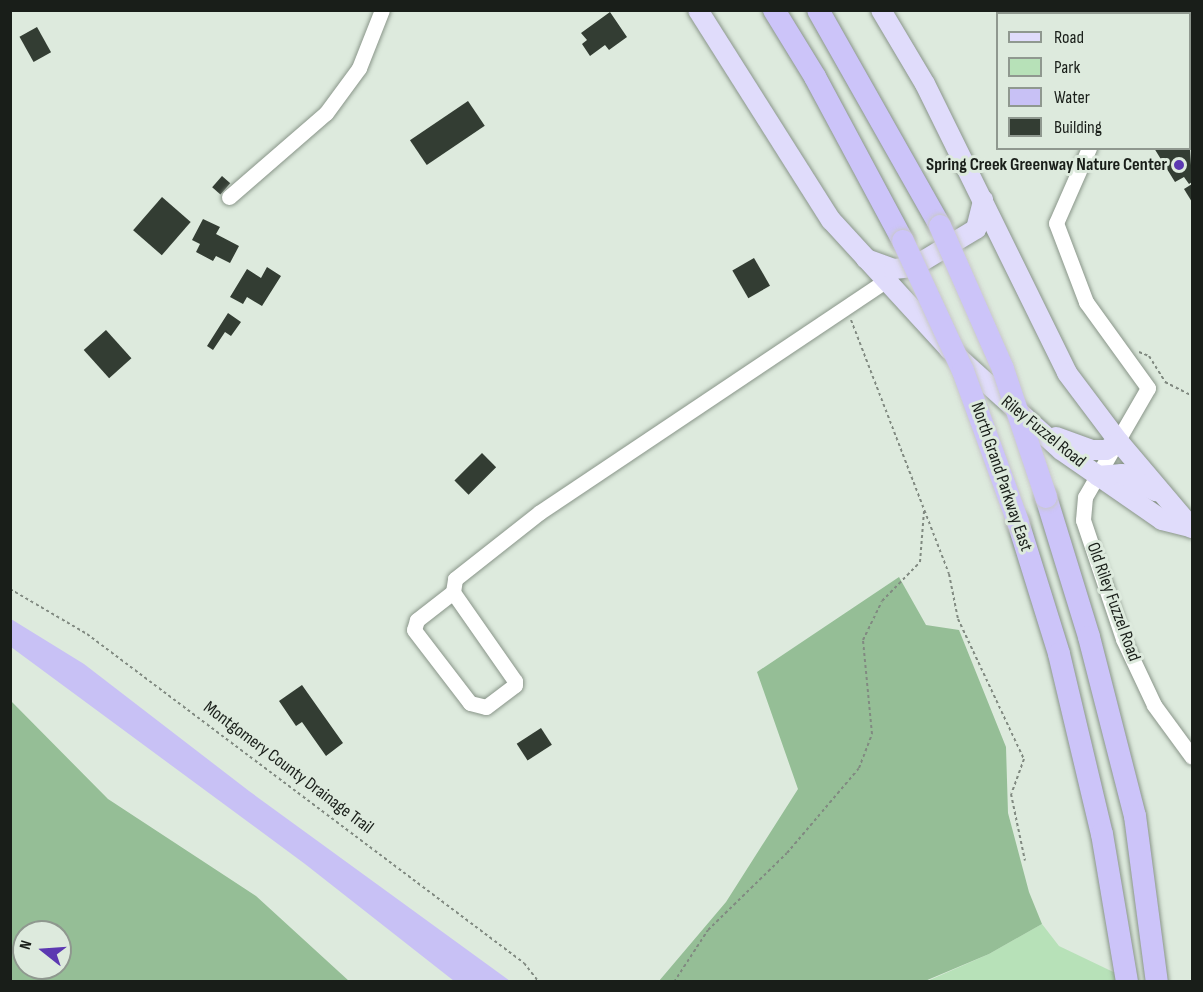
<!DOCTYPE html>
<html>
<head>
<meta charset="utf-8">
<style>
  body { margin:0 }
  #map { position:relative; width:1203px; height:992px; overflow:hidden; background:#ddeadd; font-family:"Sofia Sans Condensed",sans-serif }
  div>[style] { position:absolute }
  [style*='--x'] { left:calc(var(--x)*1px); top:calc(var(--y)*1px); width:calc(var(--w)*1px); rotate:calc(var(--a)*1deg) }
  .green>* { inset:0; background:#b7e1b8 }
  .forest>* { inset:0; background:#95be96 }
  .water>* { inset:0; background:#c8c1f5 }
  .building>* { inset:0; background:#333d33; transform-origin:0 0 }
  .path>* { height:2px; margin-top:-1px; transform-origin:0; background:repeating-linear-gradient(90deg,#818a81 0 3px,transparent 0 6px) }
  .roads { filter:drop-shadow(0 0 2px #899589) drop-shadow(0 0 2px #899589) }
  .minor>* { height:15px; margin:-7.5px; padding:0 7.5px; transform-origin:7.5px; border-radius:7.5px; background:#fff }
  .major>* { height:20px; margin:-10px; padding:0 10px; transform-origin:10px; border-radius:10px; background:#e0dcfb }
  .highway>* { height:22px; margin:-11px; padding:0 11px; transform-origin:11px; border-radius:11px; background:#ccc4f9 }
  .bridges { filter:drop-shadow(0 0 2px #c8c9c8) drop-shadow(0 0 2px #c8c9c8) }
  .highway-bridge>* { height:22px; margin:-11px; padding:0 11px; transform-origin:11px; border-radius:11px; background:#ccc4f9 }
  .dots>* { width:16px; height:16px; translate:-50% -50%; box-sizing:border-box; border:3px solid #ddeadd; border-radius:50% }
  span { translate:-50% -50%; white-space:nowrap; text-align:center; line-height:1.15; -webkit-text-stroke:6px #ddeadd; paint-order:stroke }
  .poi-label { font-size:18px; color:#191e19; font-weight:700 }
  .right { translate:-100% -50%; text-align:right }
  .street-label { font-size:18px; color:#191e19 }
  .frame { position:absolute; inset:0; border:12px solid #191e19; pointer-events:none }
  .legend { position:absolute; left:996px; top:12px; width:195px; height:138px; box-sizing:border-box; background:#ddeadd; border:2px solid #8f988f; margin:0; padding:8px 10px; list-style:none; font-size:18px; color:#191e19 }
  .legend li { display:flex; align-items:center; gap:12px; height:30px }
  .legend b { width:30px; border:2px solid #8f988f }
  .north { position:absolute; left:12px; top:920px; width:60px; height:60px; box-sizing:border-box; background:#ddeadd; border:2px solid #8f988f; border-radius:50%; rotate:287deg; font-size:16px; font-weight:700; line-height:24px; text-align:center; color:#191e19 }
  .north::after { content:''; display:block; margin:auto; width:21px; height:27px; background:#5c39b1; clip-path:polygon(50% 0,100% 100%,50% 72%,0 100%) }
</style>
</head>
<body>
<div id="map">
  <div class="green">
    <i style="clip-path:polygon(1042px 924px,1059px 946px,1130px 980px,1143px 981px,925px 982px,989px 954px)"></i>
  </div>
  <div class="forest">
    <i style="clip-path:polygon(899px 577px,926px 625px,959px 630px,1006px 747px,1008px 813px,1029px 892px,1042px 924px,989px 954px,925px 981px,659px 981px,726px 902px,798px 789px,757px 672px)"></i>
    <i style="clip-path:polygon(evenodd,10px 700px,108px 799px,256px 896px,349px 981px,11px 981px,10px 700px,24px 932px,60px 932px,60px 968px,24px 968px,24px 932px)"></i>
  </div>
  <div class="water">
    <i style="clip-path:polygon(11px 619px,84px 664px,249px 791px,510px 981px,454px 981px,305px 864px,11px 647px)"></i>
  </div>
  <div class="building">
    <i style="clip-path:polygon(610px 12px,627px 37px,609px 50px,605px 45px,590px 56px,582px 44px,587px 40px,581px 33px)"></i>
    <i style="left:37px;top:27px;width:29px;height:20px;rotate:61deg"></i>
    <i style="left:468px;top:101px;width:30px;height:70px;rotate:56deg"></i>
    <i style="clip-path:polygon(1190px 107px,1192px 111px,1190px 137px)"></i>
    <i style="clip-path:polygon(1154px 148px,1190px 148px,1192px 182px,1189px 184px,1184px 177px,1175px 182px)"></i>
    <i style="left:222px;top:176px;width:11px;height:15px;rotate:41deg"></i>
    <i style="clip-path:polygon(1192px 184px,1192px 202px,1184px 189px)"></i>
    <i style="left:162px;top:197px;width:38px;height:44px;rotate:41deg"></i>
    <i style="clip-path:polygon(203px 219px,220px 227px,216px 234px,239px 246px,230px 263px,216px 256px,213px 261px,196px 252px,200px 244px,192px 240px)"></i>
    <i style="left:754px;top:258px;width:32px;height:25px;rotate:60deg"></i>
    <i style="clip-path:polygon(267px 267px,281px 276px,262px 306px,247px 297px,243px 304px,230px 297px,247px 269px,261px 278px)"></i>
    <i style="clip-path:polygon(228px 313px,241px 322px,231px 336px,225px 332px,213px 350px,207px 346px)"></i>
    <i style="left:106px;top:330px;width:38px;height:30px;rotate:48deg"></i>
    <i style="left:482px;top:453px;width:20px;height:39px;rotate:45deg"></i>
    <i style="clip-path:polygon(302px 685px,343px 743px,326px 756px,302px 722px,296px 726px,279px 701px)"></i>
    <i style="left:541px;top:728px;width:20px;height:29px;rotate:57deg"></i>
  </div>
  <div class="path">
    <i style="--x:1157;--y:10;--w:20;--a:0"></i>
    <i style="--x:851;--y:320;--w:272;--a:68.9"></i>
    <i style="--x:949;--y:574;--w:46;--a:78.7"></i>
    <i style="--x:958;--y:619;--w:155;--a:64.8"></i>
    <i style="--x:1024;--y:759;--w:37;--a:110"></i>
    <i style="--x:1011;--y:794;--w:68;--a:78.2"></i>
    <i style="--x:1139;--y:352;--w:11;--a:22"></i>
    <i style="--x:1149;--y:356;--w:31;--a:58"></i>
    <i style="--x:1165;--y:382;--w:30;--a:27"></i>
    <i style="--x:10;--y:589;--w:89;--a:30.3"></i>
    <i style="--x:87;--y:634;--w:547;--a:36.97"></i>
    <i style="--x:524;--y:963;--w:24;--a:52"></i>
    <i style="--x:674;--y:982;--w:62;--a:-56.8"></i>
    <i style="--x:708;--y:930;--w:110;--a:-44.3"></i>
    <i style="--x:787;--y:853;--w:111;--a:-49.7"></i>
    <i style="--x:859;--y:768;--w:36;--a:-69"></i>
    <i style="--x:872;--y:734;--w:94;--a:-95.5"></i>
    <i style="--x:863;--y:640;--w:43;--a:-64"></i>
    <i style="--x:882;--y:601;--w:54;--a:-45.7"></i>
    <i style="--x:920;--y:562;--w:51;--a:-85.5"></i>
  </div>
  <div class="roads">
    <div class="minor">
      <i style="--x:1190;--y:72;--w:3;--a:45"></i>
      <i style="--x:1089;--y:148;--w:82;--a:113.7"></i>
      <i style="--x:1056;--y:223;--w:85;--a:69.2"></i>
      <i style="--x:1086;--y:302;--w:106;--a:54.2"></i>
      <i style="--x:1148;--y:388;--w:126;--a:120"></i>
      <i style="--x:1085;--y:497;--w:23;--a:95"></i>
      <i style="--x:1083;--y:520;--w:126;--a:71.4"></i>
      <i style="--x:1123;--y:639;--w:73;--a:64.8"></i>
      <i style="--x:1154;--y:705;--w:64;--a:53.8"></i>
      <i style="--x:229;--y:197;--w:128;--a:-40.9"></i>
      <i style="--x:326;--y:113;--w:56;--a:-53.7"></i>
      <i style="--x:359;--y:68;--w:62;--a:-68.4"></i>
      <i style="--x:453;--y:592;--w:46;--a:142.1"></i>
      <i style="--x:417;--y:620;--w:10;--a:107"></i>
      <i style="--x:414;--y:630;--w:92;--a:52.5"></i>
      <i style="--x:470;--y:703;--w:16;--a:14"></i>
      <i style="--x:486;--y:707;--w:36;--a:-37"></i>
      <i style="--x:515;--y:685;--w:4;--a:-90"></i>
      <i style="--x:515;--y:681;--w:108;--a:-124.9"></i>
      <i style="--x:453;--y:592;--w:13;--a:-81"></i>
      <i style="--x:455;--y:579;--w:108;--a:-38.2"></i>
      <i style="--x:540;--y:512;--w:415;--a:-33.8"></i>
    </div>
    <div class="major">
      <i style="--x:698;--y:10;--w:249;--a:57.7"></i>
      <i style="--x:831;--y:220;--w:175;--a:47.5"></i>
      <i style="--x:949;--y:349;--w:151;--a:42"></i>
      <i style="--x:1061;--y:450;--w:123;--a:34.7"></i>
      <i style="--x:1162;--y:520;--w:30;--a:14"></i>
      <i style="--x:881;--y:10;--w:86;--a:59.3"></i>
      <i style="--x:925;--y:84;--w:322;--a:63.8"></i>
      <i style="--x:1067;--y:373;--w:86;--a:53"></i>
      <i style="--x:1119;--y:442;--w:113;--a:49.7"></i>
      <i style="--x:866;--y:259;--w:30;--a:20"></i>
      <i style="--x:894;--y:269;--w:19;--a:-6"></i>
      <i style="--x:913;--y:267;--w:74;--a:-31.1"></i>
      <i style="--x:976;--y:229;--w:30;--a:-76"></i>
      <i style="--x:1056;--y:437;--w:38;--a:20"></i>
      <i style="--x:1092;--y:450;--w:14;--a:0"></i>
      <i style="--x:1106;--y:450;--w:15;--a:-32"></i>
      <i style="--x:1098;--y:476;--w:24;--a:-5"></i>
      <i style="--x:1122;--y:474;--w:38;--a:27"></i>
    </div>
    <div class="highway">
      <i style="--x:774;--y:10;--w:79;--a:58.5"></i>
      <i style="--x:815;--y:77;--w:186;--a:61.8"></i>
      <i style="--x:818;--y:10;--w:248;--a:60.5"></i>
      <i style="--x:1046;--y:497;--w:146;--a:72.9"></i>
      <i style="--x:1089;--y:637;--w:185;--a:75.6"></i>
      <i style="--x:1135;--y:816;--w:167;--a:82.5"></i>
      <i style="--x:1018;--y:522;--w:138;--a:72.7"></i>
      <i style="--x:1059;--y:654;--w:185;--a:76.6"></i>
      <i style="--x:1102;--y:834;--w:150;--a:80.4"></i>
    </div>
  </div>
  <div class="bridges">
    <div class="highway-bridge">
      <i style="--x:940;--y:226;--w:156;--a:66.2"></i>
      <i style="--x:1003;--y:369;--w:135;--a:71.4"></i>
      <i style="--x:903;--y:241;--w:143;--a:65.2"></i>
      <i style="--x:963;--y:371;--w:161;--a:70"></i>
    </div>
  </div>
  <div class="dots">
    <i style="left:1179px;top:165px;background:#5c39b1"></i>
  </div>
  <div class="poi-label">
    <span class="right" style="left:1167px;top:165px">Spring Creek Greenway Nature Center</span>
  </div>
  <div class="street-label">
    <span style="left:1043px;top:432px;rotate:39deg">Riley Fuzzel Road</span>
    <span style="left:1001px;top:477px;rotate:71deg">North Grand Parkway East</span>
    <span style="left:1113px;top:602px;rotate:70deg">Old Riley Fuzzel Road</span>
    <span style="left:288px;top:768px;rotate:37deg">Montgomery County Drainage Trail</span>
  </div>
  <div class="frame"></div>
  <ul class="legend">
  <li><b style="height:8px;background:#e0dcfb"></b>Road</li>
  <li><b style="height:16px;background:#b7e1b8"></b>Park</li>
  <li><b style="height:16px;background:#c8c1f5"></b>Water</li>
  <li><b style="height:16px;background:#333d33"></b>Building</li>
  </ul>
  <div class="north">N</div>
</div>
</body>
</html>
